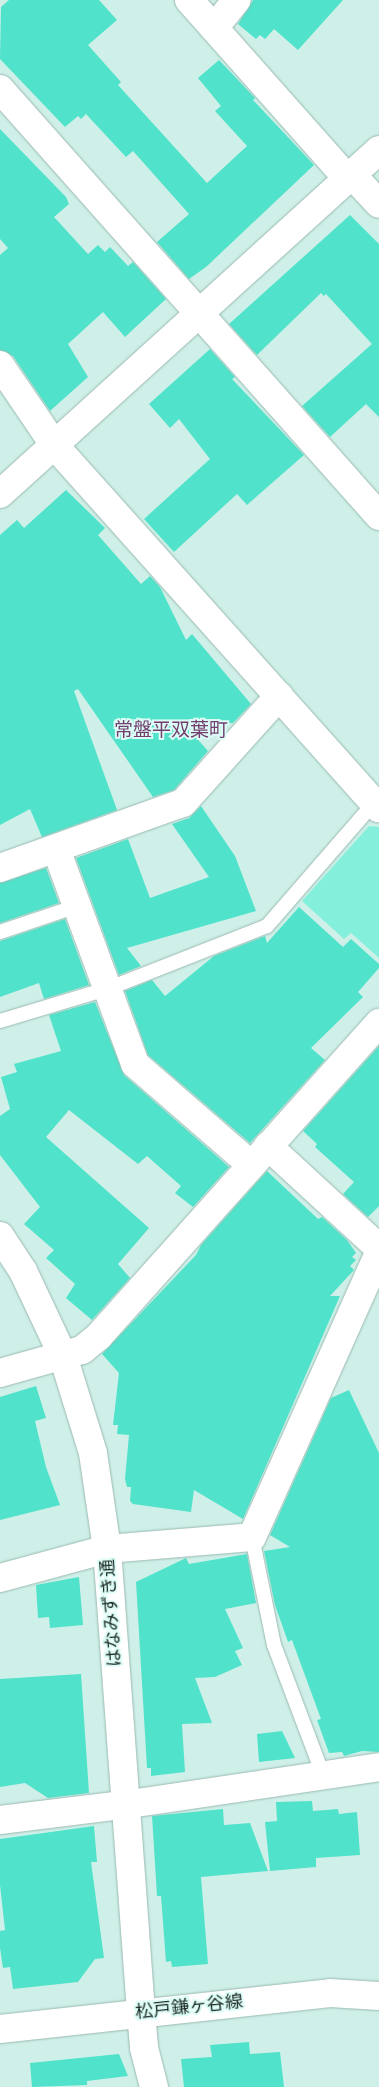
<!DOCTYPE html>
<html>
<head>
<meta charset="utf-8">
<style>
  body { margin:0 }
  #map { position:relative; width:379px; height:2087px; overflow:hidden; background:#cff0e8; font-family:"Titillium Web","Noto Sans JP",sans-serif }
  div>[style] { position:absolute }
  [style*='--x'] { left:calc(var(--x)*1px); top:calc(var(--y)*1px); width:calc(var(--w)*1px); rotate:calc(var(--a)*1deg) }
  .green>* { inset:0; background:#84f0db }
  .building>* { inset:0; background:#50e2ca }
  .roads { filter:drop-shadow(0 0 1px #9ab9b2) drop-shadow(0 0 1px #9ab9b2) }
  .service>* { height:14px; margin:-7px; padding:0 7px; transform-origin:7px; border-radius:7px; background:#fff }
  .minor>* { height:28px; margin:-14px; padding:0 14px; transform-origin:14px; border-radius:14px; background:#fff }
  .tertiary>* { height:28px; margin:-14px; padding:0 14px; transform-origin:14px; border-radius:14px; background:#fff }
  .secondary>* { height:28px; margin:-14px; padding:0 14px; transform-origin:14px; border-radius:14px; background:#fff }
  span { translate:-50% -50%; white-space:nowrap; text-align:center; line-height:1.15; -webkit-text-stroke:4px #dcfdf6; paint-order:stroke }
  .street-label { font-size:18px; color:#1d2927 }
  .neighbourhood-label { font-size:19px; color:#743f70 }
</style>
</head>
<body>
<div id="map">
  <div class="green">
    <i style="clip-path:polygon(369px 826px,379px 827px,379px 958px,351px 933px,344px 939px,302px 901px)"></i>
  </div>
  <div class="building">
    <i style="clip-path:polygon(9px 0,99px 0,117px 20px,88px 45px,121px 82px,118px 85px,207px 183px,247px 146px,215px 111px,221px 106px,198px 78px,219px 60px,255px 98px,253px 100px,314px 165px,206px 267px,189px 279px,157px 242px,189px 214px,133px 151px,126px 157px,86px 114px,81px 119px,78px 116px,65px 127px,0 59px,1px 7px)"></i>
    <i style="clip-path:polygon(253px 0,343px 0,298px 50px,274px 29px,265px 39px,260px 35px,256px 39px,238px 24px)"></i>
    <i style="clip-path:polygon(0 129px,66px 197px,69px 204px,54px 217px,88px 254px,98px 245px,105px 252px,110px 247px,128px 266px,133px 262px,166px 299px,125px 337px,103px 312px,68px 344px,88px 377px,50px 411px,13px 356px,0 350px,0 255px,8px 248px,0 239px)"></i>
    <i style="clip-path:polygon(350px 215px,379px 244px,379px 417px,366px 404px,330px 437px,302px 406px,372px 344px,326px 294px,324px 296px,321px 293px,257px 355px,229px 324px)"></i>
    <i style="clip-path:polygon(210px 349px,235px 377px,232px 379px,304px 455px,247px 505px,237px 494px,174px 552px,144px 519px,210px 459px,179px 419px,170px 428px,149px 404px)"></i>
    <i style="clip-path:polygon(66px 490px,105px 528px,98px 535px,141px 584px,150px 576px,160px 587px,186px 640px,192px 634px,251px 704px,233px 723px,184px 724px,208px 751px,174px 790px,153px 797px,78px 689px,74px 691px,117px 810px,42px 837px,30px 809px,0 825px,0 535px,17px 520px,24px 528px)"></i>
    <i style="clip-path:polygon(201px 806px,235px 856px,256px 911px,127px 948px,141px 966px,119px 975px,76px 858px,128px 839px,150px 898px,209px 877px,172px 824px,189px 818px)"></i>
    <i style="clip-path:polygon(46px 868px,59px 903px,0 923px,0 883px)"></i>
    <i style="clip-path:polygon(299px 907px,343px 947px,351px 939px,379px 964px,379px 968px,358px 992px,363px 997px,311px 1048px,325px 1060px,250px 1143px,148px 1055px,125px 991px,152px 980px,165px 996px,214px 956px,265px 936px,267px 943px)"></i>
    <i style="clip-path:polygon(65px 919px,89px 985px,44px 999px,39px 983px,0 997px,0 941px)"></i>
    <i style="clip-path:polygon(95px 1002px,124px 1075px,229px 1167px,193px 1207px,175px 1193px,181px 1186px,147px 1156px,138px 1164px,69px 1110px,46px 1137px,149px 1228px,118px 1264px,130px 1278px,92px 1320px,66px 1298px,75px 1284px,46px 1258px,54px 1250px,24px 1224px,40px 1207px,0 1155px,0 1116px,10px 1109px,1px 1077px,17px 1072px,14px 1064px,61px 1051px,49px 1015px)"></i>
    <i style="clip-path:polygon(379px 1046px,379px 1206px,368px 1217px,343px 1194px,354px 1182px,315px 1147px,317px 1144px,303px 1131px)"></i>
    <i style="clip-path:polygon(267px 1171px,318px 1219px,322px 1217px,347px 1240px,356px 1253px,352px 1257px,356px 1260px,350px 1266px,354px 1270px,330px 1296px,340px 1296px,243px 1519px,194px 1490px,191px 1512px,133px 1504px,130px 1501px,131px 1487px,127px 1487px,125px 1479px,129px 1435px,117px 1434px,118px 1425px,113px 1425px,119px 1373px,102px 1354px,196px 1255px,201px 1245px)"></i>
    <i style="clip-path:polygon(36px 1386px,46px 1418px,35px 1421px,46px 1467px,60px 1505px,0 1520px,0 1397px)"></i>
    <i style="clip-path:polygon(349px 1390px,379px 1453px,379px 1752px,362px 1751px,344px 1756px,342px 1752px,329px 1753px,317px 1720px,321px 1719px,292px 1640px,288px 1642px,275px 1605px,264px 1551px,290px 1547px,270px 1535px,331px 1398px)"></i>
    <i style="clip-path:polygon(247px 1554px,256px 1603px,225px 1609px,243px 1648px,235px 1651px,242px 1665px,215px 1677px,195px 1678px,212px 1723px,182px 1724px,185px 1772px,151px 1776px,151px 1768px,147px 1768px,136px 1582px,186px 1558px,189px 1564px)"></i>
    <i style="clip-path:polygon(79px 1577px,83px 1625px,50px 1628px,49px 1617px,38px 1618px,36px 1585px)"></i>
    <i style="clip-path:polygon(81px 1674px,89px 1793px,48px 1798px,25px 1783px,0 1787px,0 1679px)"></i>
    <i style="clip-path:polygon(282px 1731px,295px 1758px,259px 1762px,257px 1734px)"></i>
    <i style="clip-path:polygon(312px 1801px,313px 1811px,338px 1809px,339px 1814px,357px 1812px,360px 1855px,316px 1858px,316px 1867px,270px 1871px,265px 1822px,277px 1821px,276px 1802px)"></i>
    <i style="clip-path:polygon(223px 1809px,224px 1825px,250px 1823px,268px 1871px,201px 1877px,208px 1964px,172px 1967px,171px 1961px,166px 1962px,161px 1896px,157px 1896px,152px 1816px)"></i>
    <i style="clip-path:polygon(94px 1826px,97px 1862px,91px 1862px,104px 1958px,95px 1959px,78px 1982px,13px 1989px,10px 1967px,3px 1968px,0 1948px,0 1931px,5px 1930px,0 1885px,0 1839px)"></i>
    <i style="clip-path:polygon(249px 2042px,250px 2054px,280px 2052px,284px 2087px,184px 2087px,181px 2059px,212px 2057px,210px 2045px)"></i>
    <i style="clip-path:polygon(119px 2054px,128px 2076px,87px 2081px,87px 2085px,32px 2087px,30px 2063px)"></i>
  </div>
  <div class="roads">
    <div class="service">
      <i style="--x:0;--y:932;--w:81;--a:-18.7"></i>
      <i style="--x:0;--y:1021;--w:112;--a:-16.7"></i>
      <i style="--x:107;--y:989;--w:172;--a:-21.5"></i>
      <i style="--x:267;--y:926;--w:163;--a:-49"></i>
      <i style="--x:252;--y:1537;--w:110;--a:78.5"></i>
      <i style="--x:274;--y:1645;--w:139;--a:69.3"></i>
    </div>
    <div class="minor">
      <i style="--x:189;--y:0;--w:241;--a:48.4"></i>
      <i style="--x:214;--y:28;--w:36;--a:-51"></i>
      <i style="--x:0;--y:89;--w:571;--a:48.41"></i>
      <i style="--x:0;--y:365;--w:98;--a:55.8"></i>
      <i style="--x:55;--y:446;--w:486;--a:48.2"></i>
      <i style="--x:56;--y:849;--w:229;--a:69.8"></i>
      <i style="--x:135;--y:1064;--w:154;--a:41"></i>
      <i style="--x:0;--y:868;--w:194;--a:-19.6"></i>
      <i style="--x:183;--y:803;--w:144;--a:-48.1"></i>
      <i style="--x:268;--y:1146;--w:151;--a:42.6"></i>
      <i style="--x:0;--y:1373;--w:85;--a:-15.7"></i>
      <i style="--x:82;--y:1350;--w:22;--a:-39"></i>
      <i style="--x:99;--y:1336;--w:420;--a:-48.2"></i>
      <i style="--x:0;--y:1578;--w:111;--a:-15.2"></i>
      <i style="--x:107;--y:1549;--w:145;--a:-4.7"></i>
      <i style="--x:252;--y:1537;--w:311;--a:-65.9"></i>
      <i style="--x:0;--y:1820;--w:124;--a:-7"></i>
      <i style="--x:123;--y:1805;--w:259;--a:-8.4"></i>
      <i style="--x:141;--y:2012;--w:36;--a:85"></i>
      <i style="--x:144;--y:2048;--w:40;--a:75.6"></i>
    </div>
    <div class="tertiary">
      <i style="--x:353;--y:176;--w:38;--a:47"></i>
      <i style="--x:0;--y:494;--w:512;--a:-42.23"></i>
      <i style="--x:0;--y:1236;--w:42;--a:56.7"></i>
      <i style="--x:23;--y:1271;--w:94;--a:64.8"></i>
      <i style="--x:63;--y:1356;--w:102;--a:72.8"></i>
      <i style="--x:93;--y:1453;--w:97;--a:81.7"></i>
      <i style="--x:107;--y:1549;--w:464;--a:85.8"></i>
    </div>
    <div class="secondary">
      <i style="--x:0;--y:2029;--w:332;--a:-6.2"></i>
      <i style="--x:330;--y:1993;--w:49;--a:3.5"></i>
    </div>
  </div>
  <div class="street-label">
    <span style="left:111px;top:1613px;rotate:-94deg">はなみずき通</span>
    <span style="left:189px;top:2007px;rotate:-6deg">松戸鎌ヶ谷線</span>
  </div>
  <div class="neighbourhood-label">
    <span style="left:171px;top:729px">常盤平双葉町</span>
  </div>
</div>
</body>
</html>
